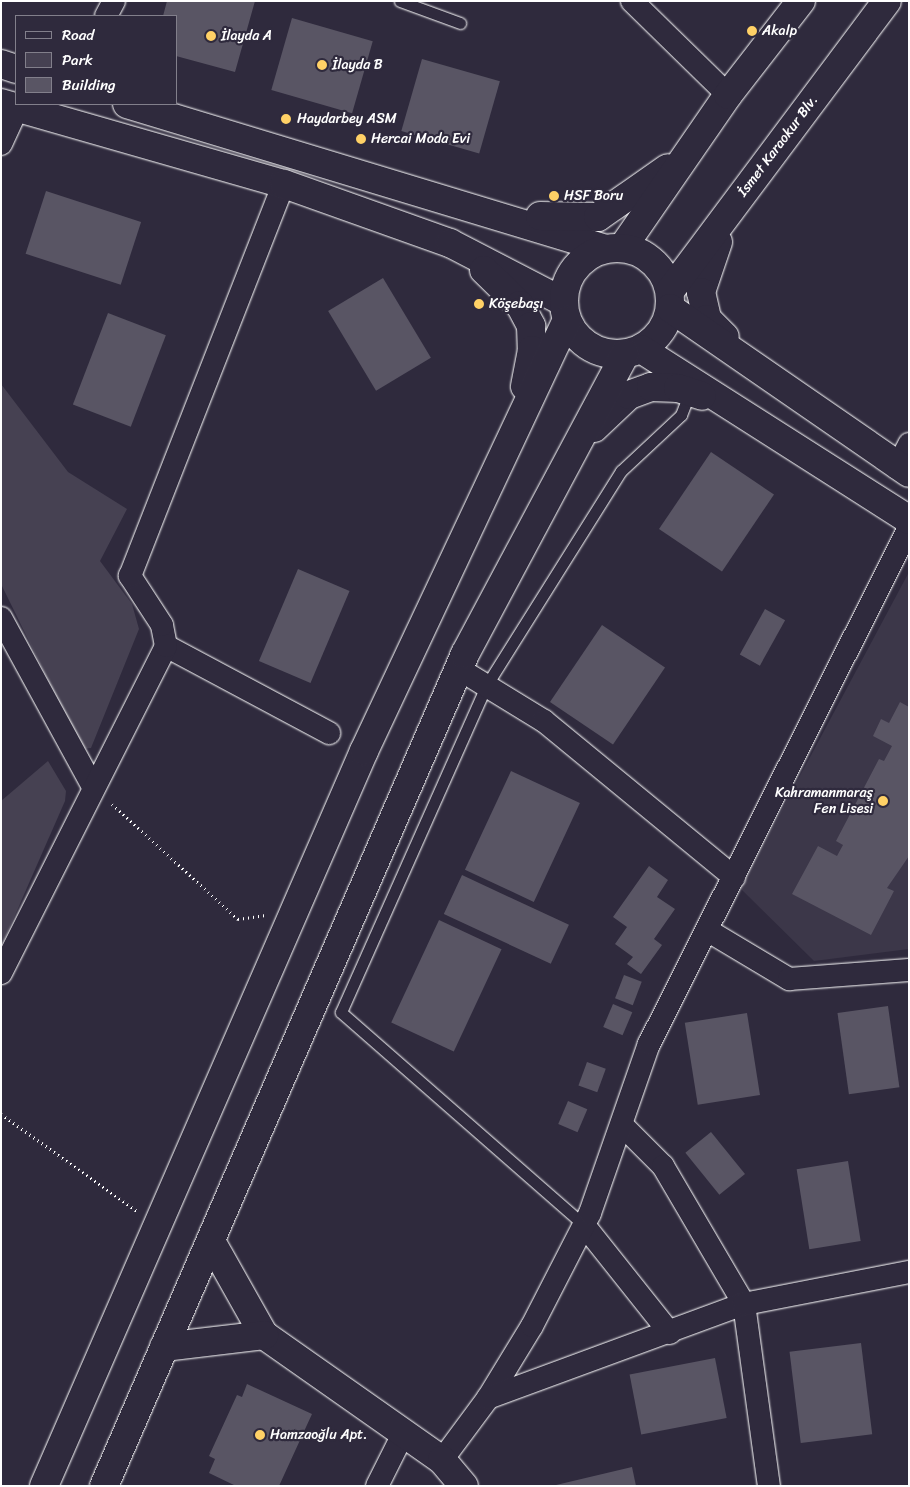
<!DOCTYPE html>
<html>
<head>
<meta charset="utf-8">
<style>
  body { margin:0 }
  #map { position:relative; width:910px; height:1487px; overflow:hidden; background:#2f2a3d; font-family:Sriracha,sans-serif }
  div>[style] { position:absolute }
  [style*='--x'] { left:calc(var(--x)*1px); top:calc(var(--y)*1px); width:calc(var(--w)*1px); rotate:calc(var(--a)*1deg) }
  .built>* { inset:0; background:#3c3749 }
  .green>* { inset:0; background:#464152 }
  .building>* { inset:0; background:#595564; transform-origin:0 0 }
  .path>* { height:3px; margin-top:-1.5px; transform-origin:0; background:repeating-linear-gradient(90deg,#fff 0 1px,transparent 0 5px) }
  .roads { filter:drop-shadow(0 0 1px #fff) drop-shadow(0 0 1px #fff) }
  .lane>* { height:11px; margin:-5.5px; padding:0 5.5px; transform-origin:5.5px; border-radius:5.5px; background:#2f2a3d }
  .street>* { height:22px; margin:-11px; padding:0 11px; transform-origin:11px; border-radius:11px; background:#2f2a3d }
  .secondary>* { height:28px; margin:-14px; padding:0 14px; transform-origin:14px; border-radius:14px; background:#2f2a3d }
  .secondary>.ring { margin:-14px; padding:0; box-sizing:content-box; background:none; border:28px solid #2f2a3d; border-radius:50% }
  .dots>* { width:14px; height:14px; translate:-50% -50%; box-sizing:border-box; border:2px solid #2f2a3d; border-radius:50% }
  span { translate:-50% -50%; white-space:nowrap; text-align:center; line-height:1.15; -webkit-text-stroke:4.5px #2f2a3d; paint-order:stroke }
  .poi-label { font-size:14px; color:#fff }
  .left { translate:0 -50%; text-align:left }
  .right { translate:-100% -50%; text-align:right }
  .street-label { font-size:14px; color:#fff }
  .frame { position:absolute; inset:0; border:2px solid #fff; pointer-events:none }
  .legend { position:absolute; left:15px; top:15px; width:162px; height:90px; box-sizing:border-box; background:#2f2a3d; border:1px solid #827f8b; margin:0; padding:6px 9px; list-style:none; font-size:15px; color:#fff }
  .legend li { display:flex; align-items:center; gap:10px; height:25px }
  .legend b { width:25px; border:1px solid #827f8b }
</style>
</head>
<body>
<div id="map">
  <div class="built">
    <i style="clip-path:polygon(909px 572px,909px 949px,814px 961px,740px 888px)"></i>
  </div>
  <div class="green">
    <i style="clip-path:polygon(1px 384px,68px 472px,127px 509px,100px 561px,132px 604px,139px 629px,91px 748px,82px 749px,1px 584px)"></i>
    <i style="clip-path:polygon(48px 761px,66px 791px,65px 801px,1px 947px,1px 801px)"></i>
  </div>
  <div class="building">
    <i style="clip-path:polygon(167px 1px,255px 1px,235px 72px,176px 56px,176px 16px,163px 16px)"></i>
    <i style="left:292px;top:18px;width:84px;height:75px;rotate:16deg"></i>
    <i style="left:422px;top:59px;width:81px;height:75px;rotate:16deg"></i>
    <i style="left:46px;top:191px;width:100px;height:66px;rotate:18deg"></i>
    <i style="left:383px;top:278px;width:93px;height:64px;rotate:59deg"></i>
    <i style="left:108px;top:313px;width:62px;height:98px;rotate:21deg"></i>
    <i style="left:711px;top:452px;width:76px;height:93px;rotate:34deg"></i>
    <i style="left:298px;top:569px;width:56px;height:100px;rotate:23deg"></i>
    <i style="left:765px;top:609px;width:23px;height:52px;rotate:29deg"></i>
    <i style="left:602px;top:625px;width:76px;height:93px;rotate:34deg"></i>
    <i style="clip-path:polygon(900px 702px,909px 707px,909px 856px,887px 888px,894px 891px,871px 935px,792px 894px,818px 846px,837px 856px,843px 845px,836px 841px,879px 759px,884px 761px,892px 746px,873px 736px,881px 719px,889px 723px)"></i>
    <i style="left:511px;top:771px;width:76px;height:109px;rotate:25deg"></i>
    <i style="clip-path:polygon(649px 866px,668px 880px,657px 897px,675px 909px,654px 939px,662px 945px,641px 974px,627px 964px,633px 957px,615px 944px,627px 927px,613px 917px)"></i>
    <i style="left:462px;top:875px;width:118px;height:43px;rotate:25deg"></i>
    <i style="left:439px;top:920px;width:69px;height:113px;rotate:25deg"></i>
    <i style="left:624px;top:975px;width:19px;height:25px;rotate:21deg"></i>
    <i style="left:613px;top:1004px;width:21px;height:25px;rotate:23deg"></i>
    <i style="left:888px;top:1006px;width:82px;height:51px;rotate:82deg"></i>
    <i style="left:747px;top:1013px;width:83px;height:63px;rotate:81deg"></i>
    <i style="left:587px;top:1062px;width:20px;height:25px;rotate:20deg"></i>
    <i style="left:568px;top:1101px;width:21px;height:25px;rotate:23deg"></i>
    <i style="left:711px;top:1132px;width:54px;height:33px;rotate:51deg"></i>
    <i style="left:848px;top:1161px;width:81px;height:52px;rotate:81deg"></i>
    <i style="left:861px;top:1343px;width:92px;height:72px;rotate:83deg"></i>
    <i style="left:715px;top:1358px;width:61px;height:87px;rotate:79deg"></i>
    <i style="clip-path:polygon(247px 1384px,312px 1414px,279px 1486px,236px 1486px,209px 1473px,215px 1459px,209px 1456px,237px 1395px,242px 1397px)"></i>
    <i style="clip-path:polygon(632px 1467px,636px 1486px,556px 1486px,556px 1485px)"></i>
  </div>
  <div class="path">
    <i style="--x:112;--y:804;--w:171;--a:42.4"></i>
    <i style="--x:238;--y:919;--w:28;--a:-8"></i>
    <i style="--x:1;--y:1114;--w:167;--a:35.5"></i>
  </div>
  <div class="roads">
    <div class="lane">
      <i style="--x:400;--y:1;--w:64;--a:20.1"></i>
      <i style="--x:584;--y:1225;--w:323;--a:-138.8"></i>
      <i style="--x:341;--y:1012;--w:357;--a:-66"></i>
      <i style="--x:486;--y:686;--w:254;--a:-57.9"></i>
      <i style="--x:621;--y:471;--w:82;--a:-43"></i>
      <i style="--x:681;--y:415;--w:25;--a:-69"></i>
    </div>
    <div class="street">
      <i style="--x:632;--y:1;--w:134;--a:44.4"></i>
      <i style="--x:106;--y:16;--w:17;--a:-62"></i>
      <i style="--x:1;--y:144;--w:41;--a:-65.3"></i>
      <i style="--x:897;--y:468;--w:27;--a:-63"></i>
      <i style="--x:1;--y:618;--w:192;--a:61.4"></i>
      <i style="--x:166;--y:646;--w:185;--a:28.1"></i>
      <i style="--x:459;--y:669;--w:100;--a:31.5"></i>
      <i style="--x:544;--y:721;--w:246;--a:39.4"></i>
      <i style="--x:707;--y:930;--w:96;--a:30.9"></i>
      <i style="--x:789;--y:979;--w:120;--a:-4.3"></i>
      <i style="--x:1;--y:973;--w:366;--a:-63.2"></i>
      <i style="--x:166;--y:646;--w:21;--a:-101"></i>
      <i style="--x:162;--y:625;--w:59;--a:-123.1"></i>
      <i style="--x:130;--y:576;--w:421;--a:-68.6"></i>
      <i style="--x:622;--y:1125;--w:58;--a:45"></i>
      <i style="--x:663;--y:1166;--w:160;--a:59.6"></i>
      <i style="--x:744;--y:1304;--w:184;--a:82.2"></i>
      <i style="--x:584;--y:1225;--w:138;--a:51.5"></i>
      <i style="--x:488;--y:1398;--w:84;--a:-58.6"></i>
      <i style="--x:532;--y:1326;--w:127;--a:-62.8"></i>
      <i style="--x:590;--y:1213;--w:179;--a:-70.8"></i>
      <i style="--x:649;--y:1044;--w:578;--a:-63.26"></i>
      <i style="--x:442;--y:1460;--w:77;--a:-53.4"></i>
      <i style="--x:488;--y:1398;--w:273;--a:-20.2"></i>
      <i style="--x:744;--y:1304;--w:168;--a:-11"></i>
      <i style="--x:377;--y:1486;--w:60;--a:-63.4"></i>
    </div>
    <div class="secondary">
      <i style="--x:1;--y:64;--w:16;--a:18"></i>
      <i style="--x:1;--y:103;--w:294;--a:16"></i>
      <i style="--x:284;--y:184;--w:176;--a:19.6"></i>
      <i style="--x:450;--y:243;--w:128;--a:27.4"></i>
      <i style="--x:127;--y:104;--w:500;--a:16.84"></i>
      <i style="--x:540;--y:216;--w:58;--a:1"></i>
      <i style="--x:598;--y:217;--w:85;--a:-35"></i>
      <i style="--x:718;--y:242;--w:53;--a:108.8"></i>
      <i style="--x:701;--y:292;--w:28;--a:77"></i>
      <i style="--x:707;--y:319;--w:25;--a:45"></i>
      <i style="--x:623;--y:247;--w:185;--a:-55.4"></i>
      <i style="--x:728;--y:95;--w:119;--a:-52.2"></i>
      <i class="ring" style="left:564px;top:248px;width:78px;height:78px"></i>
      <i style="--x:484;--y:270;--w:50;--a:44.2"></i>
      <i style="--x:520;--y:305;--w:24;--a:62"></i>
      <i style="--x:531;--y:326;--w:24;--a:88"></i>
      <i style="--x:532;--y:350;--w:37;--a:101"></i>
      <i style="--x:670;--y:291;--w:362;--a:-53.2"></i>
      <i style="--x:670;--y:308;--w:290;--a:34.6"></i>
      <i style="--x:641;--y:349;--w:318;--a:32.5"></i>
      <i style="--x:594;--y:428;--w:48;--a:-43.3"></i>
      <i style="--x:629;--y:395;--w:23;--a:-20"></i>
      <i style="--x:651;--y:387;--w:27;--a:2"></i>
      <i style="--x:678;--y:388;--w:25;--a:18"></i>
      <i style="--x:211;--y:1241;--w:108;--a:60.6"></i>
      <i style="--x:264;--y:1335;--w:218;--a:35.1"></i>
      <i style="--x:442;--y:1460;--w:34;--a:50"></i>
      <i style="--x:164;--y:1347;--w:101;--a:-6.8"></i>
      <i style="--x:44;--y:1486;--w:802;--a:-66.47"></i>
      <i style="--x:364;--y:751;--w:476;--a:-64.8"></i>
      <i style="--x:104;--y:1486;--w:907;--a:-66.54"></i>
      <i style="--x:465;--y:654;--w:340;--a:-61.9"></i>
    </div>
  </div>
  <div class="dots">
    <i style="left:752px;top:31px;background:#ffd166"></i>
    <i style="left:211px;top:36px;background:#ffd166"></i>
    <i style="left:322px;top:65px;background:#ffd166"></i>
    <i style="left:286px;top:119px;background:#ffd166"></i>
    <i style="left:361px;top:139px;background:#ffd166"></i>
    <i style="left:554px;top:196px;background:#ffd166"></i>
    <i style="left:479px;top:304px;background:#ffd166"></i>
    <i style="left:883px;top:801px;background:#ffd166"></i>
    <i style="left:260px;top:1435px;background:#ffd166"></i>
  </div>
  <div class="poi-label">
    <span class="left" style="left:762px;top:31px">Akalp</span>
    <span class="left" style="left:221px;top:36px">İlayda A</span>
    <span class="left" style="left:332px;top:65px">İlayda B</span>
    <span class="left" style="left:297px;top:119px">Haydarbey ASM</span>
    <span class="left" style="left:371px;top:139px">Hercai Moda Evi</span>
    <span class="left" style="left:564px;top:196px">HSF Boru</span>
    <span class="left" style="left:489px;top:304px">Köşebaşı</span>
    <span class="right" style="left:873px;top:801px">Kahramanmaraş<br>Fen Lisesi</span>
    <span class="left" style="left:270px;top:1435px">Hamzaoğlu Apt.</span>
  </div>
  <div class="street-label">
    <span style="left:778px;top:146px;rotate:-53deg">İsmet Karaokur Blv.</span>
  </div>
  <div class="frame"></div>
  <ul class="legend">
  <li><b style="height:6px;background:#2f2a3d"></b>Road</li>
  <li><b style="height:14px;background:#464152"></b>Park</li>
  <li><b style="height:14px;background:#595564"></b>Building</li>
  </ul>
</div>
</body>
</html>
